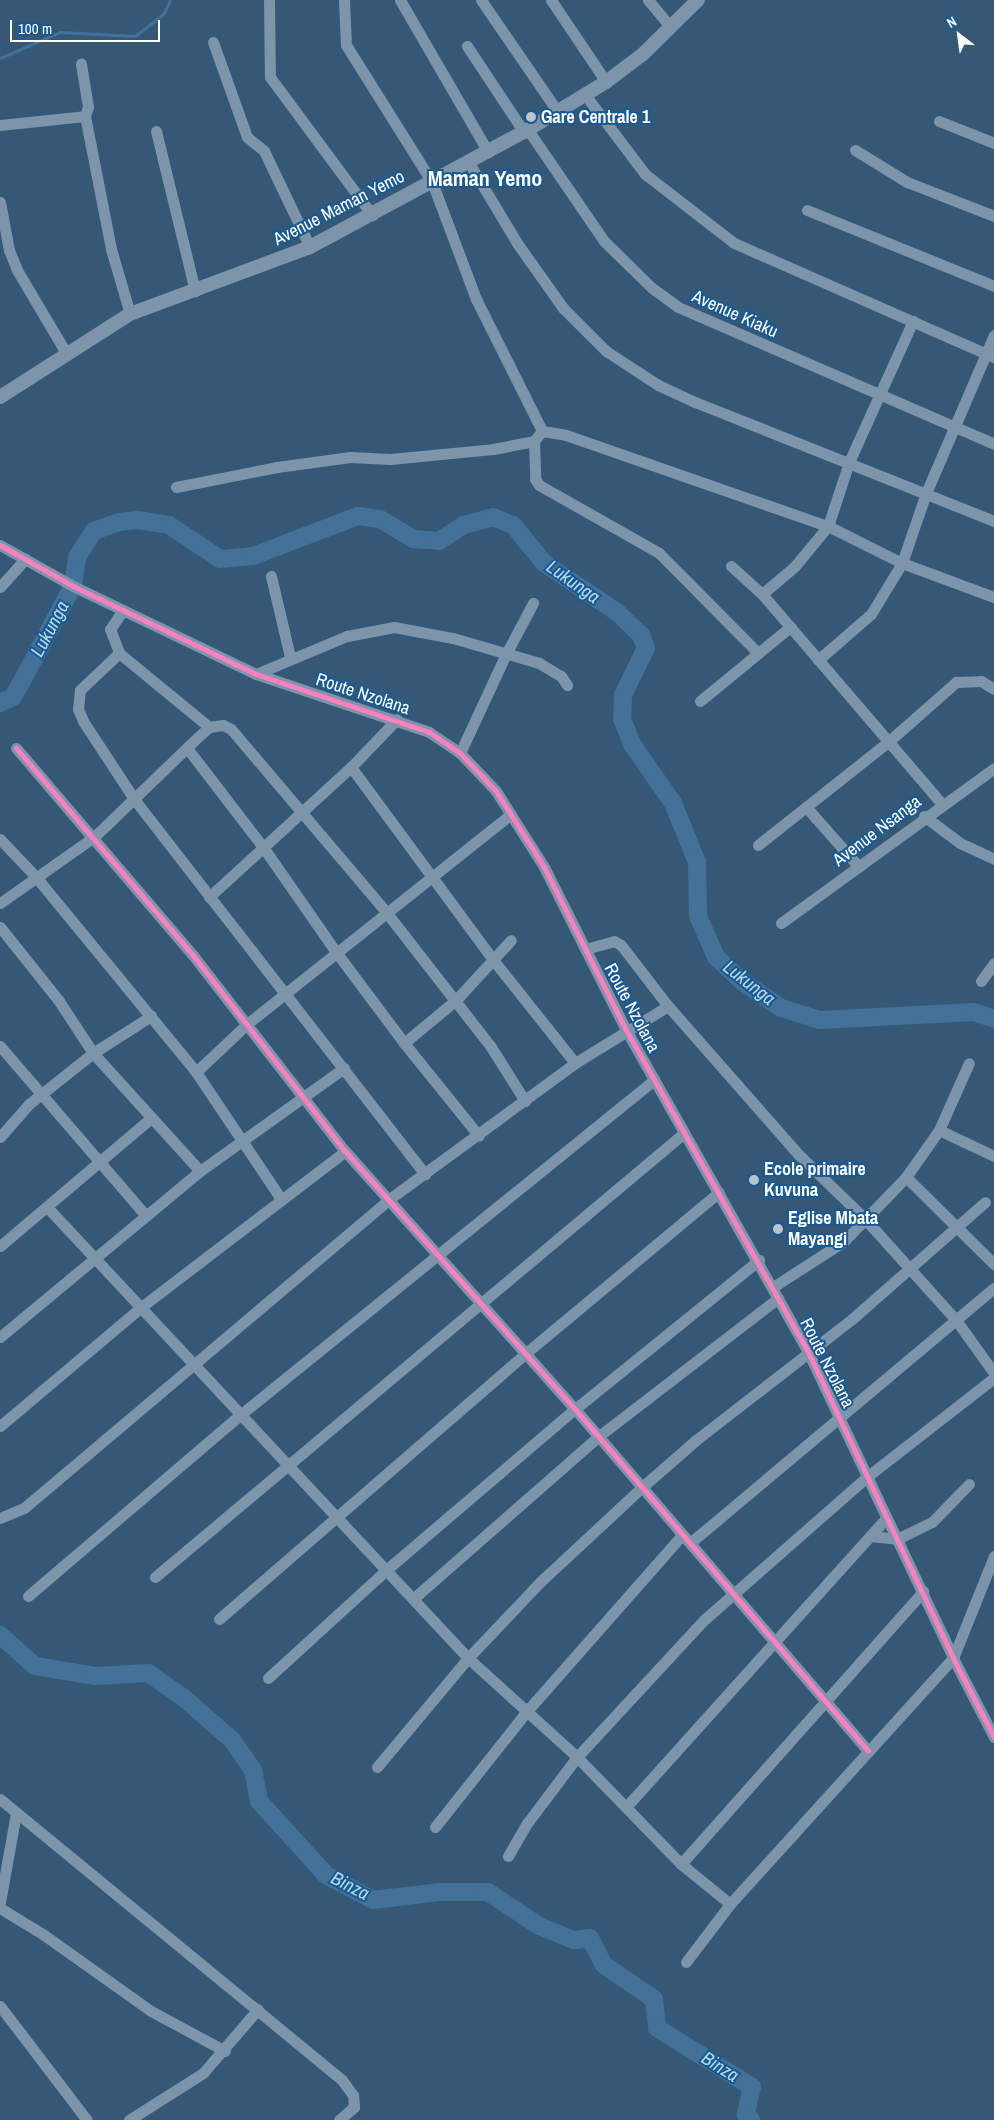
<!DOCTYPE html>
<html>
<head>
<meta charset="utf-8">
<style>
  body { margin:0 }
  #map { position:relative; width:994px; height:2120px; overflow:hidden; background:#355877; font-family:"Archivo Narrow",sans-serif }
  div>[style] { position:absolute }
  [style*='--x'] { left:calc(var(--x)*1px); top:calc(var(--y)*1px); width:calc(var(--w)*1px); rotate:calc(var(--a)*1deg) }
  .stream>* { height:3px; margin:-1.5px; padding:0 1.5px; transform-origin:1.5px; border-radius:1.5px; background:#447198 }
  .river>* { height:18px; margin:-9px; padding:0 9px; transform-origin:9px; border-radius:9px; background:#447198 }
  .minor>* { height:11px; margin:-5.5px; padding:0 5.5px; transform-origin:5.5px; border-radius:5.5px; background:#7d95aa }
  .tertiary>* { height:14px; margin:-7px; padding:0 7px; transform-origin:7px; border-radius:7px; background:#7d95aa }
  .cycleway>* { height:5px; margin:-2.5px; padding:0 2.5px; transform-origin:2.5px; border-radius:2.5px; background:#ff80c0 }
  .dots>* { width:14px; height:14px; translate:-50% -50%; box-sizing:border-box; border:2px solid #1a5a92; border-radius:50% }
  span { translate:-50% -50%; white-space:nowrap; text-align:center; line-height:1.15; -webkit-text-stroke:4px #1a5a92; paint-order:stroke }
  .poi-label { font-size:18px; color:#fff; font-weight:700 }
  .left { translate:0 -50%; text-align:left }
  .street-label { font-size:18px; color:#fff }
  .water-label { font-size:19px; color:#b6daf6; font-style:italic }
  .district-label { font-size:22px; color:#fff; font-weight:700 }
  .north { position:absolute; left:934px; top:10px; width:50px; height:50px; -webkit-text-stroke:4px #1a5a92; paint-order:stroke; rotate:330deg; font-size:14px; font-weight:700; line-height:20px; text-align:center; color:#fff }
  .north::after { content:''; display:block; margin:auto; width:18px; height:22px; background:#fff; clip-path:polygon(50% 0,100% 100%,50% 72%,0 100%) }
  .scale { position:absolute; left:10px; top:20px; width:150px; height:22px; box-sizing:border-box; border:2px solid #fff; border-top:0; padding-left:6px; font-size:15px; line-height:18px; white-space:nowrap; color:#fff; -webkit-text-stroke:4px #1a5a92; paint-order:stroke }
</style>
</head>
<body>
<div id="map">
  <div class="stream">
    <i style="--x:0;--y:58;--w:65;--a:-23.4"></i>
    <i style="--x:60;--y:32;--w:75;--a:3.1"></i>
    <i style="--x:135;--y:36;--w:37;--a:-38"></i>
    <i style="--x:164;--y:13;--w:14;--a:-65"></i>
  </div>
  <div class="river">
    <i style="--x:0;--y:703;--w:14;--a:-25"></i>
    <i style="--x:13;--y:697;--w:18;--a:-61"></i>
    <i style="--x:22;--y:681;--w:108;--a:-61.8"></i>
    <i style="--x:73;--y:586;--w:29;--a:-82"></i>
    <i style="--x:77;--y:557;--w:31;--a:-57"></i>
    <i style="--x:94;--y:531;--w:27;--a:-20"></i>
    <i style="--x:119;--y:522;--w:19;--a:-6"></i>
    <i style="--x:138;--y:520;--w:31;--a:9"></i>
    <i style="--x:169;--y:525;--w:61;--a:33.7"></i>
    <i style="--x:220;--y:559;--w:33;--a:-5"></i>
    <i style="--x:253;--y:556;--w:112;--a:-20.9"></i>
    <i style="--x:358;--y:516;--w:22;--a:8"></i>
    <i style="--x:380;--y:519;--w:39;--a:31"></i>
    <i style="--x:413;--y:539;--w:26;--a:4"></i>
    <i style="--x:439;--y:541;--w:30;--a:-33"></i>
    <i style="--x:464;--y:525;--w:30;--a:-15"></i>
    <i style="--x:493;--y:517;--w:22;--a:22"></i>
    <i style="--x:513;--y:525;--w:49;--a:50.8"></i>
    <i style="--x:544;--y:563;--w:89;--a:34"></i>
    <i style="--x:618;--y:613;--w:32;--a:44"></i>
    <i style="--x:641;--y:635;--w:14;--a:69"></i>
    <i style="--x:646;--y:648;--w:52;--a:116.1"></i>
    <i style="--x:623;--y:695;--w:24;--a:92"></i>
    <i style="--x:622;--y:719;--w:27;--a:68"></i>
    <i style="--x:632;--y:744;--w:72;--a:55.2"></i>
    <i style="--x:673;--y:803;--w:64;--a:67.9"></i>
    <i style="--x:697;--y:862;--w:54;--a:88.9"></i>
    <i style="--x:698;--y:916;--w:45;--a:66.3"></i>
    <i style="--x:716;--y:957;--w:35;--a:43"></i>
    <i style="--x:742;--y:981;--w:47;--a:34.7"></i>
    <i style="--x:781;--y:1008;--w:41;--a:17.1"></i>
    <i style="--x:820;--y:1020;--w:154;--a:-3"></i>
    <i style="--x:974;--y:1012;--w:21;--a:19"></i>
    <i style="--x:0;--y:1635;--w:47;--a:41.5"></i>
    <i style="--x:35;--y:1666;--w:62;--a:9.3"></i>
    <i style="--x:96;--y:1676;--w:52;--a:-3.3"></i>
    <i style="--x:148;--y:1673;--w:44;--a:34.8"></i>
    <i style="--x:184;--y:1698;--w:64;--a:41.2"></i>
    <i style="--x:232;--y:1740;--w:37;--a:55"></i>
    <i style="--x:253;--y:1770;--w:32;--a:79"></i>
    <i style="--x:259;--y:1801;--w:100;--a:47.8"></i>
    <i style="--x:326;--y:1875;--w:53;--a:28"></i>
    <i style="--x:373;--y:1900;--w:66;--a:-6.9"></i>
    <i style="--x:439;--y:1892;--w:49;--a:0"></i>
    <i style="--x:488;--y:1892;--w:61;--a:33.7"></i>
    <i style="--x:539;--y:1926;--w:38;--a:22"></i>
    <i style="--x:574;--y:1940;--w:16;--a:-7"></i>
    <i style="--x:590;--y:1938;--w:30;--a:63"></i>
    <i style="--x:604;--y:1965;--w:60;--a:34.2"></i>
    <i style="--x:654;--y:1999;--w:29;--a:84"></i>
    <i style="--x:657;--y:2028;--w:112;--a:31.8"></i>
    <i style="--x:752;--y:2087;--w:28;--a:103"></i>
    <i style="--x:746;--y:2114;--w:8;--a:50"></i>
  </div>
  <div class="minor">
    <i style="--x:269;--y:0;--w:77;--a:89.3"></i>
    <i style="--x:270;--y:77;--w:172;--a:53.5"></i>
    <i style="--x:344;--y:0;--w:45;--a:87.5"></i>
    <i style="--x:346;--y:45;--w:162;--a:57.9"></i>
    <i style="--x:432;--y:182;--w:125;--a:69.4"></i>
    <i style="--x:476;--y:299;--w:148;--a:63.4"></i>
    <i style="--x:400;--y:0;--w:176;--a:59.9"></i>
    <i style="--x:481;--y:0;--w:136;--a:55.5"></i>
    <i style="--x:551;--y:0;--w:99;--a:56.1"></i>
    <i style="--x:648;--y:0;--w:35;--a:50"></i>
    <i style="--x:213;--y:42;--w:101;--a:70.3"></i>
    <i style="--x:247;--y:137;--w:22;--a:39"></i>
    <i style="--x:264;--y:151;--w:106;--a:64.4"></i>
    <i style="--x:467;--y:46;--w:103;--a:56.5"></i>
    <i style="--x:586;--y:96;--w:98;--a:52.9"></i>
    <i style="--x:645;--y:174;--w:113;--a:37.8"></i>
    <i style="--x:734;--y:243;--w:284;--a:23.7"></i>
    <i style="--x:85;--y:116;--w:136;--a:78.9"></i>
    <i style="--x:111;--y:249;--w:68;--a:73.7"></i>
    <i style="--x:939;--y:121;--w:59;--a:21.8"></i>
    <i style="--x:0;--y:125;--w:85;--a:-6"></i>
    <i style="--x:85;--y:116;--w:9;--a:-72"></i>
    <i style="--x:88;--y:107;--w:44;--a:-99.2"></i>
    <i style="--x:528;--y:130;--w:135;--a:55.6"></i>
    <i style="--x:604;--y:241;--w:67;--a:44.4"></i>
    <i style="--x:652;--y:288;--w:32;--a:36"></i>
    <i style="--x:678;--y:307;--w:344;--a:23.4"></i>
    <i style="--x:156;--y:131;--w:165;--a:76.3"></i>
    <i style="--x:855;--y:150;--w:61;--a:31.6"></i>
    <i style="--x:907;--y:182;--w:93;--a:21.3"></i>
    <i style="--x:469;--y:163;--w:93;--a:59"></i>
    <i style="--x:517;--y:243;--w:80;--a:54.7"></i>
    <i style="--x:563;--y:308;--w:61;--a:45"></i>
    <i style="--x:606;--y:351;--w:62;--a:33.2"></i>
    <i style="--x:658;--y:385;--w:41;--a:24.7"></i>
    <i style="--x:695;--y:402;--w:322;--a:21.7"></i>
    <i style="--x:0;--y:202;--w:49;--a:79.4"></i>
    <i style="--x:9;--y:250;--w:22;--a:68"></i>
    <i style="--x:17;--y:270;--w:96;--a:59.4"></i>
    <i style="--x:807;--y:210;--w:202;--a:22.1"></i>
    <i style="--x:542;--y:431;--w:24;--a:9"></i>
    <i style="--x:566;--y:435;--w:277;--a:19.2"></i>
    <i style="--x:828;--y:526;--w:83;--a:26.6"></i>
    <i style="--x:902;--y:563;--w:98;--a:20.3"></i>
    <i style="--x:534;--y:441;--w:38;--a:88"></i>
    <i style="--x:535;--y:479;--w:7;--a:56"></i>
    <i style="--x:539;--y:485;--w:138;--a:29.5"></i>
    <i style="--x:659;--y:553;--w:141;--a:45.3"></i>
    <i style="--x:176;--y:487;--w:103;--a:-11.2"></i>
    <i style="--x:277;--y:467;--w:74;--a:-7.8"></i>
    <i style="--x:350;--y:457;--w:40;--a:2.9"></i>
    <i style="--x:390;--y:459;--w:103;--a:-5.5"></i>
    <i style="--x:493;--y:449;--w:42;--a:-11"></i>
    <i style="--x:534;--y:441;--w:13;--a:-51"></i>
    <i style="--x:0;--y:545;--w:84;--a:29.3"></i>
    <i style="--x:73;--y:586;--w:203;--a:25.7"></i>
    <i style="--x:256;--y:674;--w:182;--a:18.5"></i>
    <i style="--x:429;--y:732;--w:37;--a:34"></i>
    <i style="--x:460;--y:753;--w:52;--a:46.5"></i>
    <i style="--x:496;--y:791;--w:90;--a:57.7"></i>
    <i style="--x:544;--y:867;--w:182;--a:63.3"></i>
    <i style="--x:626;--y:1030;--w:370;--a:60.5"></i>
    <i style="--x:808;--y:1352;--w:339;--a:64.6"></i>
    <i style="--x:953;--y:1658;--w:89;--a:62.6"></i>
    <i style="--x:731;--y:566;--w:42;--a:42.1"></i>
    <i style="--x:762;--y:594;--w:277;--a:49.4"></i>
    <i style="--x:271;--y:576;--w:83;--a:76.8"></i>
    <i style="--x:0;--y:587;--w:38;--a:-48"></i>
    <i style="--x:762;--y:594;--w:43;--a:-40.3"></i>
    <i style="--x:795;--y:566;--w:52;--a:-50.5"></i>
    <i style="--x:828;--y:526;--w:67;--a:-71.8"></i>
    <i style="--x:849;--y:462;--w:155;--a:-65.6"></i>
    <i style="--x:123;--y:610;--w:23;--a:124"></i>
    <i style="--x:110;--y:629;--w:26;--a:69"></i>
    <i style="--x:119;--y:653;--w:117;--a:39.4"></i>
    <i style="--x:119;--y:653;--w:54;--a:136.5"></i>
    <i style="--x:80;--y:690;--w:19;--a:96"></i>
    <i style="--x:78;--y:709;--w:13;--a:67"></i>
    <i style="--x:83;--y:721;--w:93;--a:56.8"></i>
    <i style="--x:134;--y:799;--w:475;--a:52.2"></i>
    <i style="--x:818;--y:660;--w:70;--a:-41"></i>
    <i style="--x:871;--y:614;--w:60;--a:-58.7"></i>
    <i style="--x:902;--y:563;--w:74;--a:-71.1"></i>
    <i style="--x:926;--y:493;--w:172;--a:-66.7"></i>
    <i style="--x:256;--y:674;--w:99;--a:-22.7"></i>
    <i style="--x:347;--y:636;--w:48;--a:-10.8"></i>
    <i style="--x:394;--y:627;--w:60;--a:10.6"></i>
    <i style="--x:453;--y:638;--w:90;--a:16.2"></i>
    <i style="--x:539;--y:663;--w:26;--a:31"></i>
    <i style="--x:561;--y:676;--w:11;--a:56"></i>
    <i style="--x:700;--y:701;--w:117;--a:-39.4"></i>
    <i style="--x:16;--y:748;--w:271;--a:49.5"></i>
    <i style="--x:192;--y:954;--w:249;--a:52.2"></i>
    <i style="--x:345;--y:1151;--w:346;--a:48.3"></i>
    <i style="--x:575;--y:1409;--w:450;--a:49.4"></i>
    <i style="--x:187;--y:748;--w:125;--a:52.5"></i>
    <i style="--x:263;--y:847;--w:128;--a:55.2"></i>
    <i style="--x:336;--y:952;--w:114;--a:53.2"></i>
    <i style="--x:404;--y:1043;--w:119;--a:51.1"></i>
    <i style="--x:460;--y:753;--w:109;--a:-65.1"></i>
    <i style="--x:506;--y:654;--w:58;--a:-62.1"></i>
    <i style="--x:351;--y:767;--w:241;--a:53.6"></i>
    <i style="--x:494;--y:961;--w:130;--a:51.5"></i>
    <i style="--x:806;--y:807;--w:80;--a:48.5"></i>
    <i style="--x:924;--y:816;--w:45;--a:36.9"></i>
    <i style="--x:960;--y:843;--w:38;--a:25"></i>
    <i style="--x:0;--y:839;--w:52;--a:46.5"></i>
    <i style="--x:36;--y:877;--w:252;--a:50.6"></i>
    <i style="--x:196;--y:1072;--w:153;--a:56.2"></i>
    <i style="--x:758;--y:845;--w:166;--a:-38.4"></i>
    <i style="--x:888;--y:742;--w:91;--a:-41.4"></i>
    <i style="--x:956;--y:682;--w:25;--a:-2"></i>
    <i style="--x:981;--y:681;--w:15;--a:32"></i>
    <i style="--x:209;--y:897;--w:193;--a:-42.5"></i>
    <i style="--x:351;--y:767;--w:66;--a:-46.2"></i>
    <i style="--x:0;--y:903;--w:115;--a:-35.1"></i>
    <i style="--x:94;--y:837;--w:144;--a:-43.9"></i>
    <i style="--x:198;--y:737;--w:15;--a:-42"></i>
    <i style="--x:209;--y:727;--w:14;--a:-8"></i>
    <i style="--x:223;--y:725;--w:9;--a:27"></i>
    <i style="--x:231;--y:729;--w:240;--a:49.7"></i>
    <i style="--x:386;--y:912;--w:171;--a:52.1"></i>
    <i style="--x:491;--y:1047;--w:64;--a:57.8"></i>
    <i style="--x:781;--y:923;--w:263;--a:-36"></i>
    <i style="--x:0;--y:927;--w:95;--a:51.4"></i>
    <i style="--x:59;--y:1001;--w:62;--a:56.8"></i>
    <i style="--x:93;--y:1053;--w:159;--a:47.8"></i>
    <i style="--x:585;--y:949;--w:30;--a:-15"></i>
    <i style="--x:614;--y:941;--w:8;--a:30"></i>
    <i style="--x:621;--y:945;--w:77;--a:52.4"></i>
    <i style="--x:668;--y:1006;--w:198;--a:48.7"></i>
    <i style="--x:799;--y:1155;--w:93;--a:44.1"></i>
    <i style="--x:866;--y:1220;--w:135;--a:48"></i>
    <i style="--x:956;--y:1320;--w:65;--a:54.4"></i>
    <i style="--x:981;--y:981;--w:22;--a:-54"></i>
    <i style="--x:404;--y:1043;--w:67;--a:-39.6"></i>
    <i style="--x:456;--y:1000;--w:81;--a:-47.5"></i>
    <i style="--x:0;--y:1046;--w:224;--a:49.3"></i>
    <i style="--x:196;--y:1072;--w:70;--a:-43.3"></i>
    <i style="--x:247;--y:1024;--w:337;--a:-38.5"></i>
    <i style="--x:939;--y:1130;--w:61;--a:25.3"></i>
    <i style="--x:0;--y:1137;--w:44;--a:-48.7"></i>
    <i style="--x:29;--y:1104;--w:82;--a:-38.6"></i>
    <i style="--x:93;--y:1053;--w:69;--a:-32.5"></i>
    <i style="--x:906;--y:1177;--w:124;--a:44.7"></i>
    <i style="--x:47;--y:1207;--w:617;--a:46.97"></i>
    <i style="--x:468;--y:1658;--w:147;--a:42.2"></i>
    <i style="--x:577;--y:1757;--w:149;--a:45.8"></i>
    <i style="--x:681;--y:1864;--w:63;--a:39.2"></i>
    <i style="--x:0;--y:1246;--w:198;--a:-40.3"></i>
    <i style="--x:773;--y:1287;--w:85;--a:-32.9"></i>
    <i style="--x:844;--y:1241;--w:89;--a:-45.9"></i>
    <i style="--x:906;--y:1177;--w:57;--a:-54.9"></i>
    <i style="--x:939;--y:1130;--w:73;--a:-65.9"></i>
    <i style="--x:0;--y:1337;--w:260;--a:-39.7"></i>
    <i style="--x:200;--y:1171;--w:177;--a:-35.6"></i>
    <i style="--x:0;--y:1426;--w:183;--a:-40.1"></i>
    <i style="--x:140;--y:1308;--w:258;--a:-37.4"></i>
    <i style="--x:0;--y:1518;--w:26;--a:-23"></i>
    <i style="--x:24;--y:1508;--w:477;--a:-40.2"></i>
    <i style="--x:388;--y:1200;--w:232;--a:-36.2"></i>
    <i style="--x:575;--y:1063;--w:109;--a:-31.5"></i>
    <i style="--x:870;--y:1536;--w:27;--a:6"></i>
    <i style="--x:897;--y:1539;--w:39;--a:-26"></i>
    <i style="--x:932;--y:1522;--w:53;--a:-45.8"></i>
    <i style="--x:690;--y:1543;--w:397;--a:-40"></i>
    <i style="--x:155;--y:1577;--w:691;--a:-40.01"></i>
    <i style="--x:28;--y:1596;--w:279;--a:-40.5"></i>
    <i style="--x:240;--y:1415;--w:533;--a:-38.98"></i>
    <i style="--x:414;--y:1598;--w:246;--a:-41.2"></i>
    <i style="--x:599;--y:1436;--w:226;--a:-37.6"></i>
    <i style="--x:219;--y:1619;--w:406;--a:-40.9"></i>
    <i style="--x:526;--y:1353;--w:251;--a:-39.8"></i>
    <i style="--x:268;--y:1678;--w:159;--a:-42.4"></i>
    <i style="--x:385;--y:1571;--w:250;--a:-40.5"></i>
    <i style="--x:575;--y:1409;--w:237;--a:-39"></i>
    <i style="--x:377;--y:1767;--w:142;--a:-50.1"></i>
    <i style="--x:468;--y:1658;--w:105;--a:-46.5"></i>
    <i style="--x:540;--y:1582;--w:138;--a:-42.9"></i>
    <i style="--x:641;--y:1488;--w:73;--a:-41.1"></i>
    <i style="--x:696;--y:1440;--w:197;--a:-37.8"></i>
    <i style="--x:852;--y:1319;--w:177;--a:-41.3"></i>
    <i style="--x:0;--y:1799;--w:443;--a:39.4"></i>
    <i style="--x:342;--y:2080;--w:19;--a:54"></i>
    <i style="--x:353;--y:2095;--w:12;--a:85"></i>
    <i style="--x:354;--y:2107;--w:20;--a:139"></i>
    <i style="--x:626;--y:1807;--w:389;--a:-48"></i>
    <i style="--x:435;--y:1827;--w:148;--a:-51.6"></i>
    <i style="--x:527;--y:1711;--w:235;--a:-48.6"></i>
    <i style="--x:508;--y:1856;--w:39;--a:-60"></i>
    <i style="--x:528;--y:1822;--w:81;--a:-53"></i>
    <i style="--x:577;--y:1757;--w:188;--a:-47.2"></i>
    <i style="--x:705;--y:1619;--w:217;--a:-41.3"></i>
    <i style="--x:868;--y:1476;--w:160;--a:-37.9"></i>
    <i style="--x:681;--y:1864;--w:365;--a:-48.4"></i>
    <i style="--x:0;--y:1902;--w:90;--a:-79.8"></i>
    <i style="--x:0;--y:1908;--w:52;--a:31.5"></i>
    <i style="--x:44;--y:1935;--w:131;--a:35.4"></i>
    <i style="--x:151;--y:2011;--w:84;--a:28.4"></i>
    <i style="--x:686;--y:1962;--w:73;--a:-52.8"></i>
    <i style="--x:730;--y:1904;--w:332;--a:-47.8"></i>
    <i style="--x:953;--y:1658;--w:110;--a:-68.1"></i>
    <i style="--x:0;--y:2006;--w:143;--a:52.7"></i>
    <i style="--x:129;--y:2120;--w:88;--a:-32.4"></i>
    <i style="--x:203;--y:2073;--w:84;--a:-49.3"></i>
  </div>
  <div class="tertiary">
    <i style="--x:0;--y:397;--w:154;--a:-32.6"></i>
    <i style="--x:130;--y:314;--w:192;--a:-20.4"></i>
    <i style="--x:310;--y:247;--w:243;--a:-28.3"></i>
    <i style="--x:524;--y:132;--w:96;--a:-31.4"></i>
    <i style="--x:606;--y:82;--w:46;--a:-37.1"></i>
    <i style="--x:643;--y:54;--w:77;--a:-44.5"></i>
  </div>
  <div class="cycleway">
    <i style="--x:0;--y:545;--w:84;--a:29.3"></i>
    <i style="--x:73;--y:586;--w:203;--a:25.7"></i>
    <i style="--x:256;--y:674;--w:182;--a:18.5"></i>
    <i style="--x:429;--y:732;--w:37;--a:34"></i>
    <i style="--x:460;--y:753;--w:52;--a:46.5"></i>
    <i style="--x:496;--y:791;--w:90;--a:57.7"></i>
    <i style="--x:544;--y:867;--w:182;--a:63.3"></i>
    <i style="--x:626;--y:1030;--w:370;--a:60.5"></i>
    <i style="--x:808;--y:1352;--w:339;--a:64.6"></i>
    <i style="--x:953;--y:1658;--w:89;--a:62.6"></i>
    <i style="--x:16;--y:748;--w:271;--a:49.5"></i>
    <i style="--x:192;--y:954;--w:249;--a:52.2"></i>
    <i style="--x:345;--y:1151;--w:346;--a:48.3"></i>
    <i style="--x:575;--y:1409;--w:450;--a:49.4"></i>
  </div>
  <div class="dots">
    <i style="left:531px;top:117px;background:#b8c5cf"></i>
    <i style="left:754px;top:1180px;background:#b8c5cf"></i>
    <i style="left:778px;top:1229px;background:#b8c5cf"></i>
  </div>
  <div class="poi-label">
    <span class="left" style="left:541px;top:117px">Gare Centrale 1</span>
    <span class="left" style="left:764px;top:1180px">Ecole primaire<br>Kuvuna</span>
    <span class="left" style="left:788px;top:1229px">Eglise Mbata<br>Mayangi</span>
  </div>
  <div class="street-label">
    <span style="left:339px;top:208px;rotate:-27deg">Avenue Maman Yemo</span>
    <span style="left:735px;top:314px;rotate:24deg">Avenue Kiaku</span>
    <span style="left:363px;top:694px;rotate:18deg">Route Nzolana</span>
    <span style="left:877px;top:831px;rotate:-37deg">Avenue Nsanga</span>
    <span style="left:632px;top:1008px;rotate:62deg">Route Nzolana</span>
    <span style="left:827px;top:1363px;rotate:63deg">Route Nzolana</span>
  </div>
  <div class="water-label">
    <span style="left:573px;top:582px;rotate:35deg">Lukunga</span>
    <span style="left:50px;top:629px;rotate:-62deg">Lukunga</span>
    <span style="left:749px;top:983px;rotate:38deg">Lukunga</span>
    <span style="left:350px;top:1886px;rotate:27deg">Binza</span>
    <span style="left:720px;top:2067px;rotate:32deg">Binza</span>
  </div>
  <div class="district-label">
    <span style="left:485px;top:179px">Maman Yemo</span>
  </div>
  <div class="north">N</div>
  <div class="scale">100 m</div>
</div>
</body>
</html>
